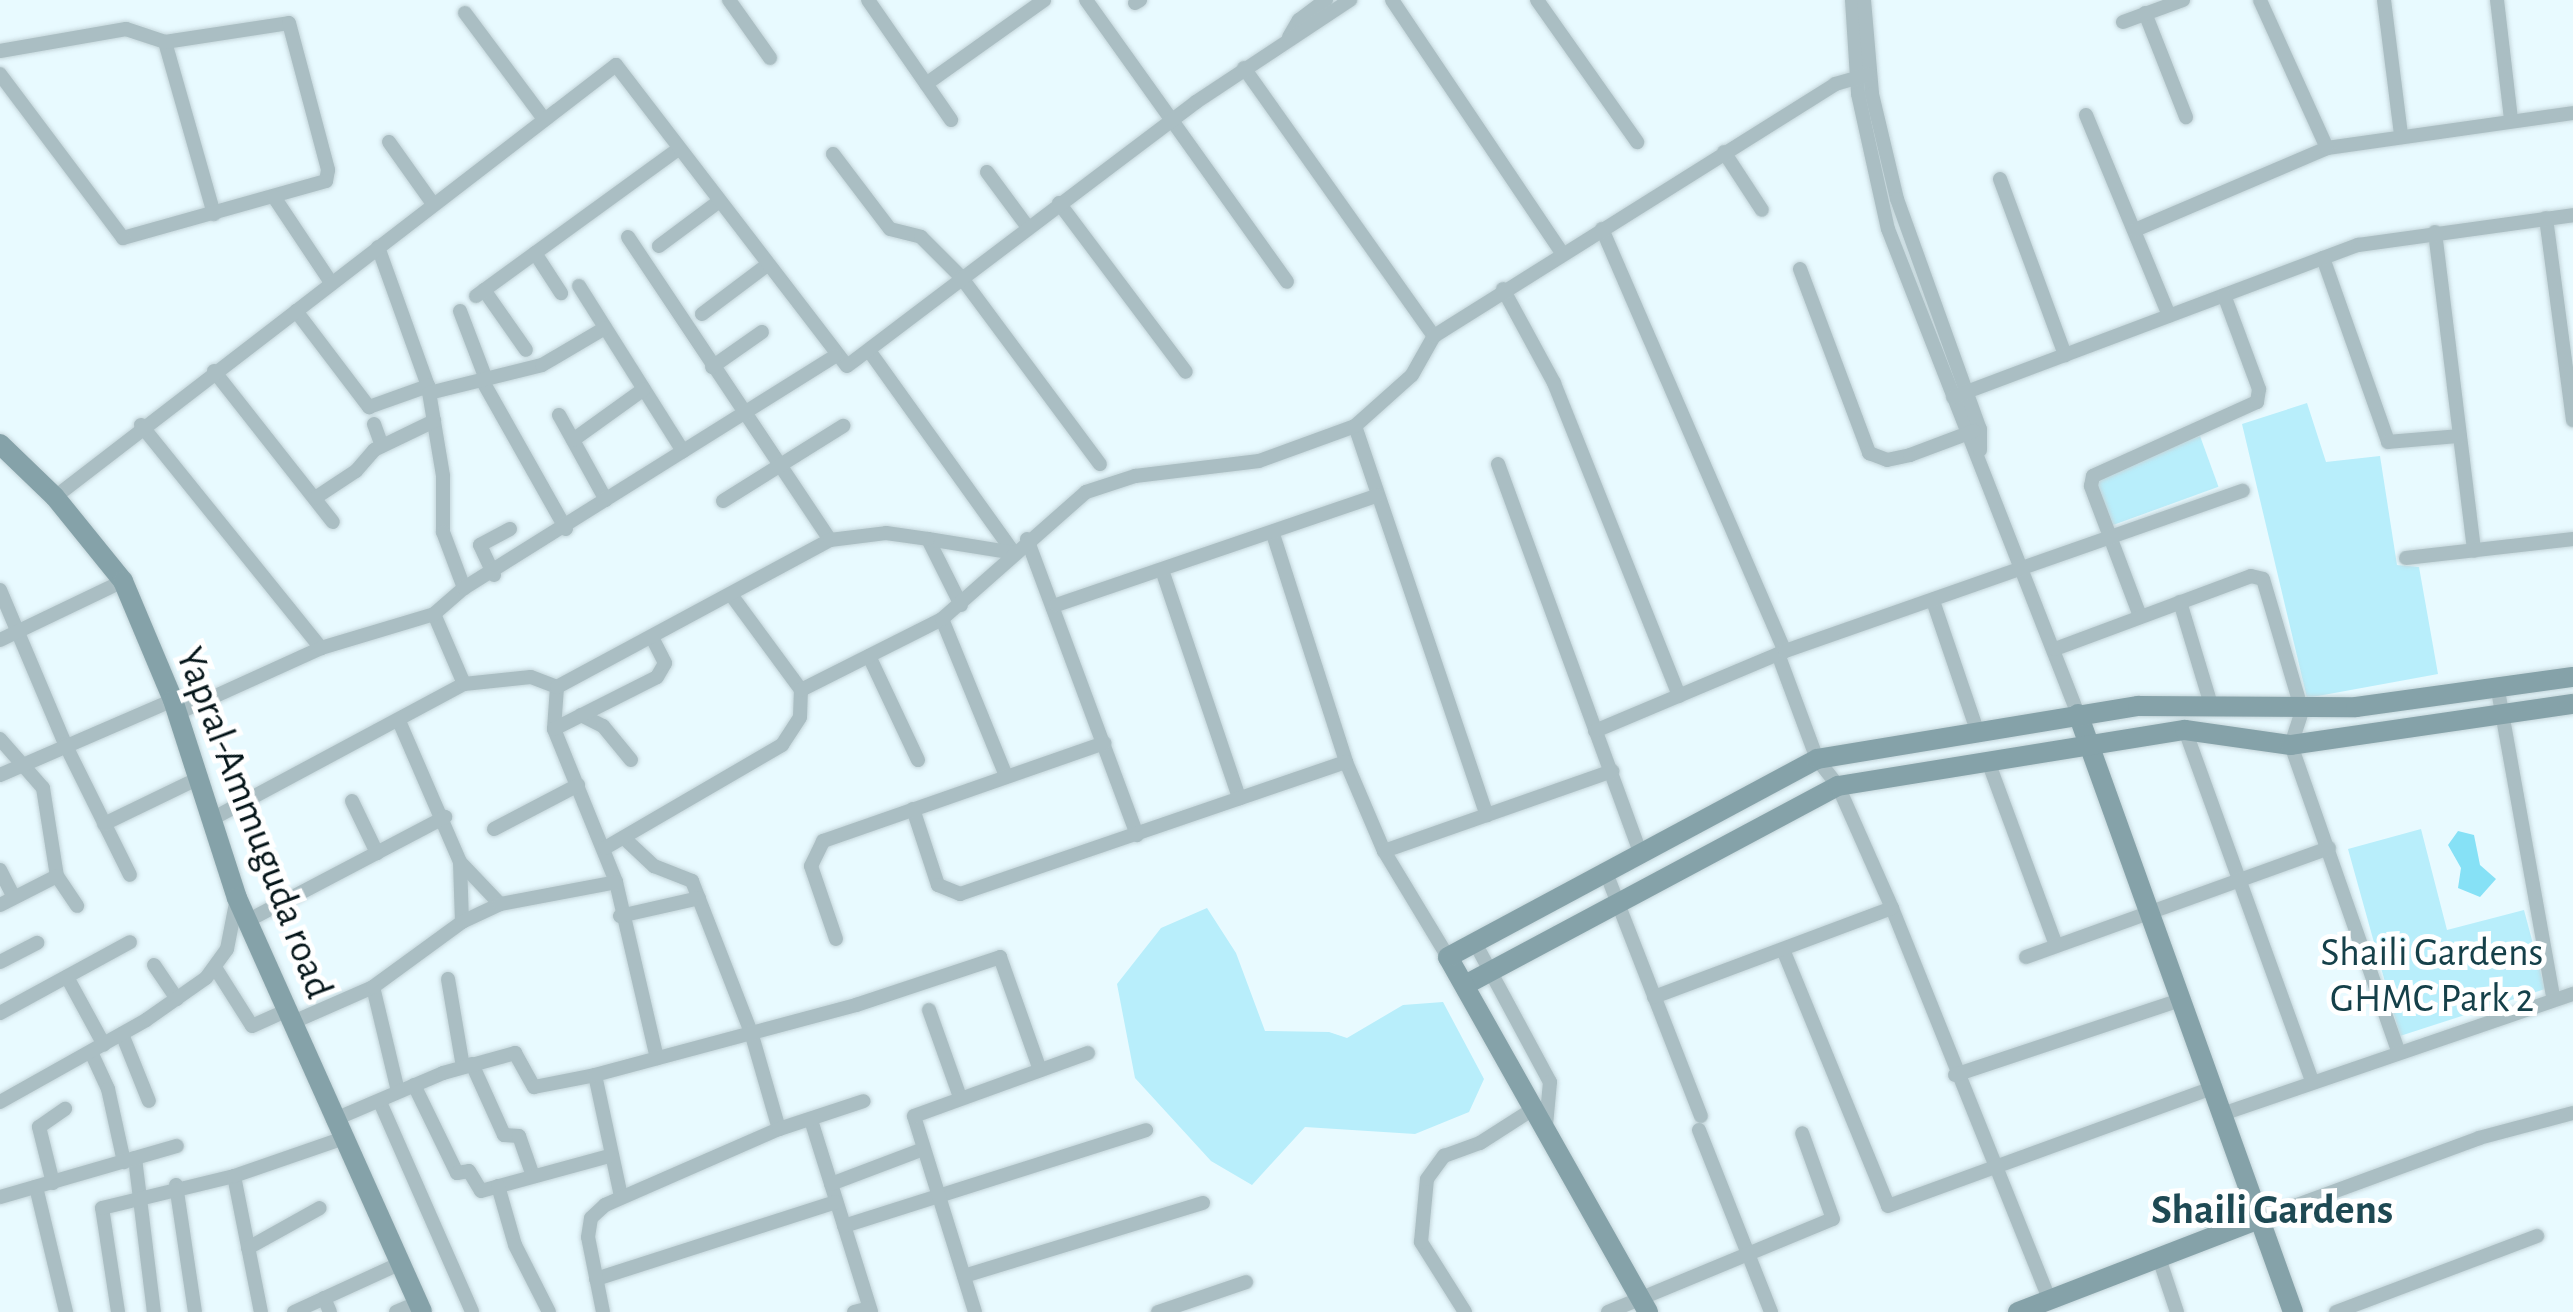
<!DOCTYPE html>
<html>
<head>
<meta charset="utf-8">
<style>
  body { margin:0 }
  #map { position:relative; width:2573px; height:1312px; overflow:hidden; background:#e8faff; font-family:"Alegreya Sans",sans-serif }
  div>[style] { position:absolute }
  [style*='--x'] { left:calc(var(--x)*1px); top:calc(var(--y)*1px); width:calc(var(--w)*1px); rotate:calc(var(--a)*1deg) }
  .green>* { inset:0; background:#b8eefb; transform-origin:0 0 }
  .water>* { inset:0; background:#86e1f6 }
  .roads { filter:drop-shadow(0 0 2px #c4d5da) drop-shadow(0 0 2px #c4d5da) }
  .street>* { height:14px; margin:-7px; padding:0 7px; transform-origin:7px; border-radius:7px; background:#aabec3 }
  .secondary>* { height:20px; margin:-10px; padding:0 10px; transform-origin:10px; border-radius:10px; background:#85a2a9 }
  span { translate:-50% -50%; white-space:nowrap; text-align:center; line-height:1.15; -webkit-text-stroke:10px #fff; paint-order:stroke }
  .street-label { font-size:40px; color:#041418 }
  .park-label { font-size:40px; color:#154049 }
  .neighbourhood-label { font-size:42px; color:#1e4953; font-weight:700 }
</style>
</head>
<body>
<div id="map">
  <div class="green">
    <i style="clip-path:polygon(2307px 403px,2326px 462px,2380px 456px,2397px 565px,2419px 567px,2438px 674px,2307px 698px,2242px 424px)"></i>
    <i style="left:2200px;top:436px;width:54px;height:115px;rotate:70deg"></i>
    <i style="clip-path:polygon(2421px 829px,2447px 930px,2524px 910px,2545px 989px,2400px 1036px,2348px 849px)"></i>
    <i style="clip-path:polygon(1207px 908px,1236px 953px,1265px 1031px,1329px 1032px,1347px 1038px,1403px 1005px,1443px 1002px,1484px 1079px,1469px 1112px,1415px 1134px,1305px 1127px,1252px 1185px,1211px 1161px,1135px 1078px,1117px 984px,1161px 928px)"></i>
  </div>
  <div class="water">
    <i style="clip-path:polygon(2458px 831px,2474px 835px,2480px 865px,2496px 879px,2480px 897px,2458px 888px,2461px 868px,2448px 845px)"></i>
  </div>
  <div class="roads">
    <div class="street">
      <i style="--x:729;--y:0;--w:71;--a:54.7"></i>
      <i style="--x:868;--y:0;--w:146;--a:55.3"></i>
      <i style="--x:1086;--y:0;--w:346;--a:54.5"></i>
      <i style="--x:1392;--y:0;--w:305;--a:56.1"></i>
      <i style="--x:1537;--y:0;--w:174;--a:54.8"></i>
      <i style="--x:1852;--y:0;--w:94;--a:86.3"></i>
      <i style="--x:1858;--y:94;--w:138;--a:77.5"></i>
      <i style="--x:1888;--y:229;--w:521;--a:68.61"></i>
      <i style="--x:1864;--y:0;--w:94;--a:85.1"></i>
      <i style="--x:1872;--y:94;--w:108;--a:76.6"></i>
      <i style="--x:1897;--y:199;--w:245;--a:70.2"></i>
      <i style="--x:1980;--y:429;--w:21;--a:90"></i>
      <i style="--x:2384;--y:0;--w:135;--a:82.8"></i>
      <i style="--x:2497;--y:0;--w:120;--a:83.3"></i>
      <i style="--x:1135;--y:3;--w:6;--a:-31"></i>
      <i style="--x:465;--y:13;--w:132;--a:53.3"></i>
      <i style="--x:2145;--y:13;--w:112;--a:68.5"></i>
      <i style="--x:2123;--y:22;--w:64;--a:-20.1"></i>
      <i style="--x:1289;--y:37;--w:20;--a:-60"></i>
      <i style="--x:1299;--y:20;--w:34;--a:-37"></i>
      <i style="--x:165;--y:42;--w:179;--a:74.1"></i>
      <i style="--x:0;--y:51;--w:128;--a:-9.9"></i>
      <i style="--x:126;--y:29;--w:41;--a:18.4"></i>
      <i style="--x:165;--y:42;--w:125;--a:-8.7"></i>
      <i style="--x:289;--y:23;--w:152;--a:75.1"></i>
      <i style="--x:328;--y:170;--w:11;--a:100"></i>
      <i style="--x:326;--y:181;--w:211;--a:164.3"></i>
      <i style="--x:123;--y:238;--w:205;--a:-126.9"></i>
      <i style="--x:1244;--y:68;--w:329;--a:54.7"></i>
      <i style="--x:926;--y:84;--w:145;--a:-35.4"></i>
      <i style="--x:2086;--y:115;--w:217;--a:67.5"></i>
      <i style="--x:389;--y:142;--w:76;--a:54.6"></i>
      <i style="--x:2327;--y:148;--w:248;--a:-8.1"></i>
      <i style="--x:1724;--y:152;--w:69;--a:56.8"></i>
      <i style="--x:833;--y:154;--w:94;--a:52.8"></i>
      <i style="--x:890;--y:229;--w:32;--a:14"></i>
      <i style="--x:921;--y:237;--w:57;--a:45"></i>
      <i style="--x:961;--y:277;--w:233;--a:53.4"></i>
      <i style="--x:987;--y:172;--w:67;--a:53.5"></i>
      <i style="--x:2000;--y:179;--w:188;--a:69.7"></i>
      <i style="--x:274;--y:197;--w:101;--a:56.3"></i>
      <i style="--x:1059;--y:203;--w:211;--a:53.1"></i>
      <i style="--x:2546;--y:218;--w:204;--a:82.4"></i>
      <i style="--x:1602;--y:229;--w:460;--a:66.6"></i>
      <i style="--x:2135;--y:230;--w:209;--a:-23.1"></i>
      <i style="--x:2327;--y:148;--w:162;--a:-114.4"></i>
      <i style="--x:2435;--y:232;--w:321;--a:83"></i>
      <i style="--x:628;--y:237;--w:364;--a:56.3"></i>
      <i style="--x:659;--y:246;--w:74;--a:-36.7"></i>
      <i style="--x:378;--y:247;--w:148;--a:70.2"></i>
      <i style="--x:428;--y:386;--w:91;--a:80.5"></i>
      <i style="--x:443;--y:476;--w:56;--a:90"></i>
      <i style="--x:443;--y:532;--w:60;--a:69.4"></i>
      <i style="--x:535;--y:253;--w:48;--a:57"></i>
      <i style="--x:2323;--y:258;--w:195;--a:70.5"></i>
      <i style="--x:2388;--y:442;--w:72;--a:-4.8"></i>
      <i style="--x:1800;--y:269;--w:197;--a:69.4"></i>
      <i style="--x:1869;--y:453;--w:19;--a:21"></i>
      <i style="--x:1887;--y:460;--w:24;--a:-12"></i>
      <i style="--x:1910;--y:455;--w:68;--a:-20.6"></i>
      <i style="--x:579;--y:286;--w:195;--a:57.8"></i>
      <i style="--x:1503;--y:289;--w:107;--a:61.5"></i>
      <i style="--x:1554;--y:383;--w:337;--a:68.2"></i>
      <i style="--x:484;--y:290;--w:73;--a:55"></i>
      <i style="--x:476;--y:296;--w:248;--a:-36"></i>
      <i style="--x:296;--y:311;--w:121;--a:52.8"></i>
      <i style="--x:369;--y:407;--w:63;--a:-19.6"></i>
      <i style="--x:460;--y:311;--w:73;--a:69.1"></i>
      <i style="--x:702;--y:314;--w:80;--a:-36.9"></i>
      <i style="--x:870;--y:352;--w:247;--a:54.4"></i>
      <i style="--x:712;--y:367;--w:61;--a:-35"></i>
      <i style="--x:214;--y:371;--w:192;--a:51.8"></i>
      <i style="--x:482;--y:380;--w:171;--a:60.6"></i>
      <i style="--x:429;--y:393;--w:116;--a:-13.9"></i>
      <i style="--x:542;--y:365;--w:73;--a:-30.4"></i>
      <i style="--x:1953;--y:397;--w:433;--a:-20.6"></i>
      <i style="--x:2358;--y:245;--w:217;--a:-7.9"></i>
      <i style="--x:559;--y:415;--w:97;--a:61.1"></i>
      <i style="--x:374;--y:424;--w:23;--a:70"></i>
      <i style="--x:141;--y:425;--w:287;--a:51.1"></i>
      <i style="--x:1355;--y:426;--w:411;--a:71.3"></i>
      <i style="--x:573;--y:440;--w:87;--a:-35.7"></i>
      <i style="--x:1498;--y:464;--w:412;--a:69.9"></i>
      <i style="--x:55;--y:497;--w:708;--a:-37.6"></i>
      <i style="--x:616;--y:65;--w:379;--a:52.5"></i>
      <i style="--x:847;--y:366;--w:438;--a:-37.1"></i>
      <i style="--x:1196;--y:102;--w:185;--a:-33.5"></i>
      <i style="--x:315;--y:498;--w:49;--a:-33.4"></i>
      <i style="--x:356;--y:471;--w:28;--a:-49"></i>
      <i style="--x:374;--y:450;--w:67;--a:-25.8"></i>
      <i style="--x:723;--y:501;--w:142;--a:-32"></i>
      <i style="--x:1273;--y:534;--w:239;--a:72.2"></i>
      <i style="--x:1346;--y:762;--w:97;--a:66.9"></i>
      <i style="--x:1384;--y:851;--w:124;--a:58.9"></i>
      <i style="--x:1027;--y:539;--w:316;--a:69.6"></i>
      <i style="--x:2406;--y:558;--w:168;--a:-6.5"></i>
      <i style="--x:1162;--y:570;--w:241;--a:71.3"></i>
      <i style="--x:494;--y:575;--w:33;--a:-115"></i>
      <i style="--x:480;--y:545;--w:34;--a:-28"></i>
      <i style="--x:0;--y:590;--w:167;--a:67.1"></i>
      <i style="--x:65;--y:744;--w:146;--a:63.6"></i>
      <i style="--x:732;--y:596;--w:117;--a:53.7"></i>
      <i style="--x:1933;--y:601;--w:136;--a:71.2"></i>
      <i style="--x:2180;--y:602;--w:108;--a:73.2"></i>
      <i style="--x:961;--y:605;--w:74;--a:-116.6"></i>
      <i style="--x:928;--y:539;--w:87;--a:9.2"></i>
      <i style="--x:1056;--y:605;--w:339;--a:-18.8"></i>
      <i style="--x:434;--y:614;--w:76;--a:66.8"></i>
      <i style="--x:2140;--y:616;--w:139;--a:-110.7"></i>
      <i style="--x:2091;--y:486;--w:10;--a:-79"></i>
      <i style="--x:2093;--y:476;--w:180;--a:-24.3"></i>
      <i style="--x:2257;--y:402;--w:13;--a:-81"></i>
      <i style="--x:2259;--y:389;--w:100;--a:-110.4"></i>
      <i style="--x:942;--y:619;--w:170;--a:67.8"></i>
      <i style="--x:0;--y:640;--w:136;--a:-25.6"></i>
      <i style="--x:2055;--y:649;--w:209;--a:-20.4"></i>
      <i style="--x:2251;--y:576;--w:12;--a:14"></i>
      <i style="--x:2263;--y:579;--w:138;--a:73.5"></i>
      <i style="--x:2302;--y:711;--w:36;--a:108"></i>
      <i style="--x:2291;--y:745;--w:323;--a:70.7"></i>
      <i style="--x:1778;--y:654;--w:112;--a:69.6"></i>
      <i style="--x:1817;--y:759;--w:34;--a:52"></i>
      <i style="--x:1838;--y:786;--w:133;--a:66.1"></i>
      <i style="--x:1892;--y:908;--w:424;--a:68.1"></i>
      <i style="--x:869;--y:656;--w:115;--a:64.8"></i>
      <i style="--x:2497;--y:685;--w:317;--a:79.8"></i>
      <i style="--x:557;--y:687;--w:42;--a:94.1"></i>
      <i style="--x:554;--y:729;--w:165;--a:67.9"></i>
      <i style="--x:616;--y:882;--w:181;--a:76.9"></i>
      <i style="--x:178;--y:713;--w:157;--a:-24.4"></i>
      <i style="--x:321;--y:648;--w:118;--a:-16.7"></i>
      <i style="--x:434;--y:614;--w:40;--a:-41"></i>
      <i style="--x:464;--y:588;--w:438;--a:-32"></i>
      <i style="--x:581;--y:715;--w:25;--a:27"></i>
      <i style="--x:603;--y:726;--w:44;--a:50.5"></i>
      <i style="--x:399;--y:721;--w:154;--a:66.6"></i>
      <i style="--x:460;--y:862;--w:60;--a:88.1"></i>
      <i style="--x:554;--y:729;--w:115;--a:-26.8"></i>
      <i style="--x:657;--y:677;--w:16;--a:-60"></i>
      <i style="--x:665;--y:663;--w:27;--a:-117"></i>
      <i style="--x:2185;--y:730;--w:373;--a:70.1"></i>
      <i style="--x:1595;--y:731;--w:206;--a:-22.8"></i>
      <i style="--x:1785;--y:651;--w:485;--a:-19.3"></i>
      <i style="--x:0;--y:739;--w:65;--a:48.7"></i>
      <i style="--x:43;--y:788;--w:89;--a:81"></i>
      <i style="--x:57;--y:876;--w:36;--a:56"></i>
      <i style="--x:1989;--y:764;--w:193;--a:69.7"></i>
      <i style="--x:0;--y:775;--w:189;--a:-23.4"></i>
      <i style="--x:352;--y:801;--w:58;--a:64.3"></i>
      <i style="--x:913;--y:809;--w:80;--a:71.8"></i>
      <i style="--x:938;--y:885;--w:24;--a:22"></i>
      <i style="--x:960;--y:894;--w:408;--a:-18.9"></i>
      <i style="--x:212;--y:819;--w:286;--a:-28.2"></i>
      <i style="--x:464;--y:684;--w:67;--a:-6"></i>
      <i style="--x:531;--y:677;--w:28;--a:21"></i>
      <i style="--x:557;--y:687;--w:310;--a:-28.3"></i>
      <i style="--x:830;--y:540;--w:56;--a:-7.1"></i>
      <i style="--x:886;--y:533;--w:42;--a:8.1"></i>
      <i style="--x:104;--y:824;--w:106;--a:-25.8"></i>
      <i style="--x:494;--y:829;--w:95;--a:-27.6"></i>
      <i style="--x:625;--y:839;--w:40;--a:43"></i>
      <i style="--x:654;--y:866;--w:41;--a:21.5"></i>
      <i style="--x:692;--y:881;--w:162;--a:68.7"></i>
      <i style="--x:751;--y:1032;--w:101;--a:73.9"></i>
      <i style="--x:605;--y:848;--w:205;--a:-30.2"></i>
      <i style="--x:782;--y:745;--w:33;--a:-57"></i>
      <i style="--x:800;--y:717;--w:27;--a:-88"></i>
      <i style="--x:801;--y:690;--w:158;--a:-26.7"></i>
      <i style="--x:942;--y:619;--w:192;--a:-41.4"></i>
      <i style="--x:1086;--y:492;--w:52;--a:-18.1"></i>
      <i style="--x:1135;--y:476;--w:125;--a:-6.9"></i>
      <i style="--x:1259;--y:461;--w:102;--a:-20"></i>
      <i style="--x:1355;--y:426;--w:76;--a:-41.8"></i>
      <i style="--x:1412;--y:375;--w:45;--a:-60.6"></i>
      <i style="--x:1434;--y:336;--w:474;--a:-32.1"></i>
      <i style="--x:1835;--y:84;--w:35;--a:-16"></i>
      <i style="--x:1384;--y:851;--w:242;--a:-19.3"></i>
      <i style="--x:460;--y:862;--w:58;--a:46.4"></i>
      <i style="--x:0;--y:870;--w:30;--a:63"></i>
      <i style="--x:1605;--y:870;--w:264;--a:68.7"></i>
      <i style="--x:0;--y:905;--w:64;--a:-27"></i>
      <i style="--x:620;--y:916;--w:81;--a:-12.8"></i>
      <i style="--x:247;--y:921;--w:224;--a:-27.7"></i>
      <i style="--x:836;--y:939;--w:77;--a:-108.9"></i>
      <i style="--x:811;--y:866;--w:28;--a:-64"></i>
      <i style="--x:823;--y:841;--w:298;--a:-19.2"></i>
      <i style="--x:1474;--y:941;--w:160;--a:61.7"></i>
      <i style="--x:1550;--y:1082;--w:43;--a:95.3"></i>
      <i style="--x:1784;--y:952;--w:274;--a:67.7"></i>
      <i style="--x:1888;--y:1206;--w:345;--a:-20"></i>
      <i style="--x:2026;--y:957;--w:322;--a:-19.8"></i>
      <i style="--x:0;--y:962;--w:42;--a:-27.2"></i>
      <i style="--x:154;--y:965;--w:41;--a:55.9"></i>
      <i style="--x:216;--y:969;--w:67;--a:57.7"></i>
      <i style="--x:252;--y:1026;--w:37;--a:-24"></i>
      <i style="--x:67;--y:977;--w:77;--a:61.4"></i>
      <i style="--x:448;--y:979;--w:89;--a:80.3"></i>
      <i style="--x:373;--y:987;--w:107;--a:76.5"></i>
      <i style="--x:1654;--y:997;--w:254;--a:-20.5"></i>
      <i style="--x:929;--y:1010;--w:92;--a:70.4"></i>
      <i style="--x:0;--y:1013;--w:148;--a:-28.6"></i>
      <i style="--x:291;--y:1023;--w:90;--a:-23.7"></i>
      <i style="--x:373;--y:987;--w:110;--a:-36.1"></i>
      <i style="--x:462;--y:922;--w:42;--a:-25.3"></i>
      <i style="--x:500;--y:904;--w:118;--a:-10.7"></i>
      <i style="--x:122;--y:1034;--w:72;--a:68.1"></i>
      <i style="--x:91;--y:1052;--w:41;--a:65.3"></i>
      <i style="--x:108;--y:1089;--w:75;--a:77.6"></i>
      <i style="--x:472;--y:1064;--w:78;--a:65.7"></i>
      <i style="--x:504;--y:1135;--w:15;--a:4"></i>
      <i style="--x:519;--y:1136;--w:42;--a:70.7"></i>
      <i style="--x:595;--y:1075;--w:124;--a:77.9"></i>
      <i style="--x:1955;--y:1075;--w:237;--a:-18.4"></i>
      <i style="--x:414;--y:1085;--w:98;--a:64"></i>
      <i style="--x:457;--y:1173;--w:12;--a:-9"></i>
      <i style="--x:469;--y:1171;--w:23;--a:59"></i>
      <i style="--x:481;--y:1191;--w:133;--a:-15.3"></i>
      <i style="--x:0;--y:1102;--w:167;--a:-29.3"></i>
      <i style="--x:146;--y:1020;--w:73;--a:-35"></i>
      <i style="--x:206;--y:978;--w:36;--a:-54"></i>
      <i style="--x:227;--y:949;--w:52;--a:-78.9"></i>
      <i style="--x:380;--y:1102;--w:229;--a:66.3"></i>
      <i style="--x:2222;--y:1114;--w:371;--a:-18.9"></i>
      <i style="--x:333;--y:1120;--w:120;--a:-23.1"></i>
      <i style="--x:443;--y:1073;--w:75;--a:-15.5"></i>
      <i style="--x:515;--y:1053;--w:39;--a:61"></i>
      <i style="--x:534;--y:1087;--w:62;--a:-11.1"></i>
      <i style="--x:595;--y:1075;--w:270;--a:-15"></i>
      <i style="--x:856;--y:1005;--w:152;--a:-18.4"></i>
      <i style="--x:1000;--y:957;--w:120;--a:70.5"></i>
      <i style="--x:811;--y:1120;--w:201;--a:72.6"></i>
      <i style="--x:1699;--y:1130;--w:196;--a:68.4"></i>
      <i style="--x:135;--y:1158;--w:155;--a:83"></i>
      <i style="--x:234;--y:1176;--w:139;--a:78.8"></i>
      <i style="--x:53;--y:1183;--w:58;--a:-104"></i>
      <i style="--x:39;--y:1127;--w:32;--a:-35"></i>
      <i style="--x:831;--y:1184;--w:96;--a:-20.7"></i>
      <i style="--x:176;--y:1185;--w:128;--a:81.5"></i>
      <i style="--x:498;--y:1186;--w:61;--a:73.9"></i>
      <i style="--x:515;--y:1245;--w:75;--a:63.1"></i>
      <i style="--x:36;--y:1187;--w:129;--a:76.5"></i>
      <i style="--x:0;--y:1197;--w:184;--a:-16.1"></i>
      <i style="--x:2262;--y:1218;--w:231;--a:-20.2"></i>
      <i style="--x:2479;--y:1138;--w:97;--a:-14.9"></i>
      <i style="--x:844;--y:1226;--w:317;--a:-17.6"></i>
      <i style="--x:248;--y:1248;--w:82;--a:-29.1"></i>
      <i style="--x:2160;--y:1261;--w:54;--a:71.6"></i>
      <i style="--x:964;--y:1276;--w:250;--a:-17"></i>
      <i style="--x:596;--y:1279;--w:252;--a:-17.8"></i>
      <i style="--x:324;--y:1298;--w:15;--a:67"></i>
      <i style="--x:118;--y:1312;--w:105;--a:-98.7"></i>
      <i style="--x:102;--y:1208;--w:136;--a:-13.6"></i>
      <i style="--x:234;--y:1176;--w:113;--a:-19.1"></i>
      <i style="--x:294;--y:1312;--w:118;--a:-24.6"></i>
      <i style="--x:396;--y:1312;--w:23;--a:-23"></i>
      <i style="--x:603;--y:1312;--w:76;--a:-101.3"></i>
      <i style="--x:588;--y:1237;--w:19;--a:-81"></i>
      <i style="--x:591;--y:1218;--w:19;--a:-43"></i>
      <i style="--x:605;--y:1205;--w:190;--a:-23.6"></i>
      <i style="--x:779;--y:1129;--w:89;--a:-18.2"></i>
      <i style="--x:854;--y:1312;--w:16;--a:-14"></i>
      <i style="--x:975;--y:1312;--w:205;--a:-107.3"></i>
      <i style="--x:914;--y:1116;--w:185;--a:-19.9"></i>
      <i style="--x:1158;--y:1312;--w:93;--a:-18.8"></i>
      <i style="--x:1465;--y:1312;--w:83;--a:-122.2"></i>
      <i style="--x:1421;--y:1242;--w:63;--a:-84.6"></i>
      <i style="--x:1427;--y:1179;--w:29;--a:-54"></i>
      <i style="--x:1444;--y:1156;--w:38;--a:-20"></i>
      <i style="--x:1480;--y:1143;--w:67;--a:-32.7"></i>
      <i style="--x:1608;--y:1312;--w:243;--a:-22.5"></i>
      <i style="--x:1833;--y:1219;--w:91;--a:-109.8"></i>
      <i style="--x:2336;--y:1312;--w:215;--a:-20.7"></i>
    </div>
    <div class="secondary">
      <i style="--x:0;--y:444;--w:76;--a:43.9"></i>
      <i style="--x:55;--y:497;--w:108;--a:51"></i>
      <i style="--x:123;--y:581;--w:129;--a:67.2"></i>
      <i style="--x:173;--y:700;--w:208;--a:72.1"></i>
      <i style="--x:237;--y:898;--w:453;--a:65.9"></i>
      <i style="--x:2078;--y:714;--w:635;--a:70.22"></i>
      <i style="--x:1465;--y:985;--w:423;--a:-28.1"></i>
      <i style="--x:1838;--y:786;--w:351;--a:-9.2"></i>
      <i style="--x:2185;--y:730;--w:107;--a:8.1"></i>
      <i style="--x:2291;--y:745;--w:285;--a:-8.3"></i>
      <i style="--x:1648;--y:1312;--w:407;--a:-119.4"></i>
      <i style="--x:1448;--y:957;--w:419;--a:-28.2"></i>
      <i style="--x:1817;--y:759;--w:325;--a:-9.4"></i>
      <i style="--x:2138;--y:706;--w:218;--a:0.3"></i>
      <i style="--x:2356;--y:707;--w:219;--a:-7.9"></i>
      <i style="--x:2018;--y:1312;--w:261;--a:-21.1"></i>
    </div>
  </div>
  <div class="street-label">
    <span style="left:254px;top:823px;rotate:69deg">Yapral-Ammuguda road</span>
  </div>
  <div class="park-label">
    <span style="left:2432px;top:976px">Shaili Gardens<br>GHMC Park 2</span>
  </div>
  <div class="neighbourhood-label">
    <span style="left:2272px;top:1210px">Shaili Gardens</span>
  </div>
</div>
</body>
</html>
